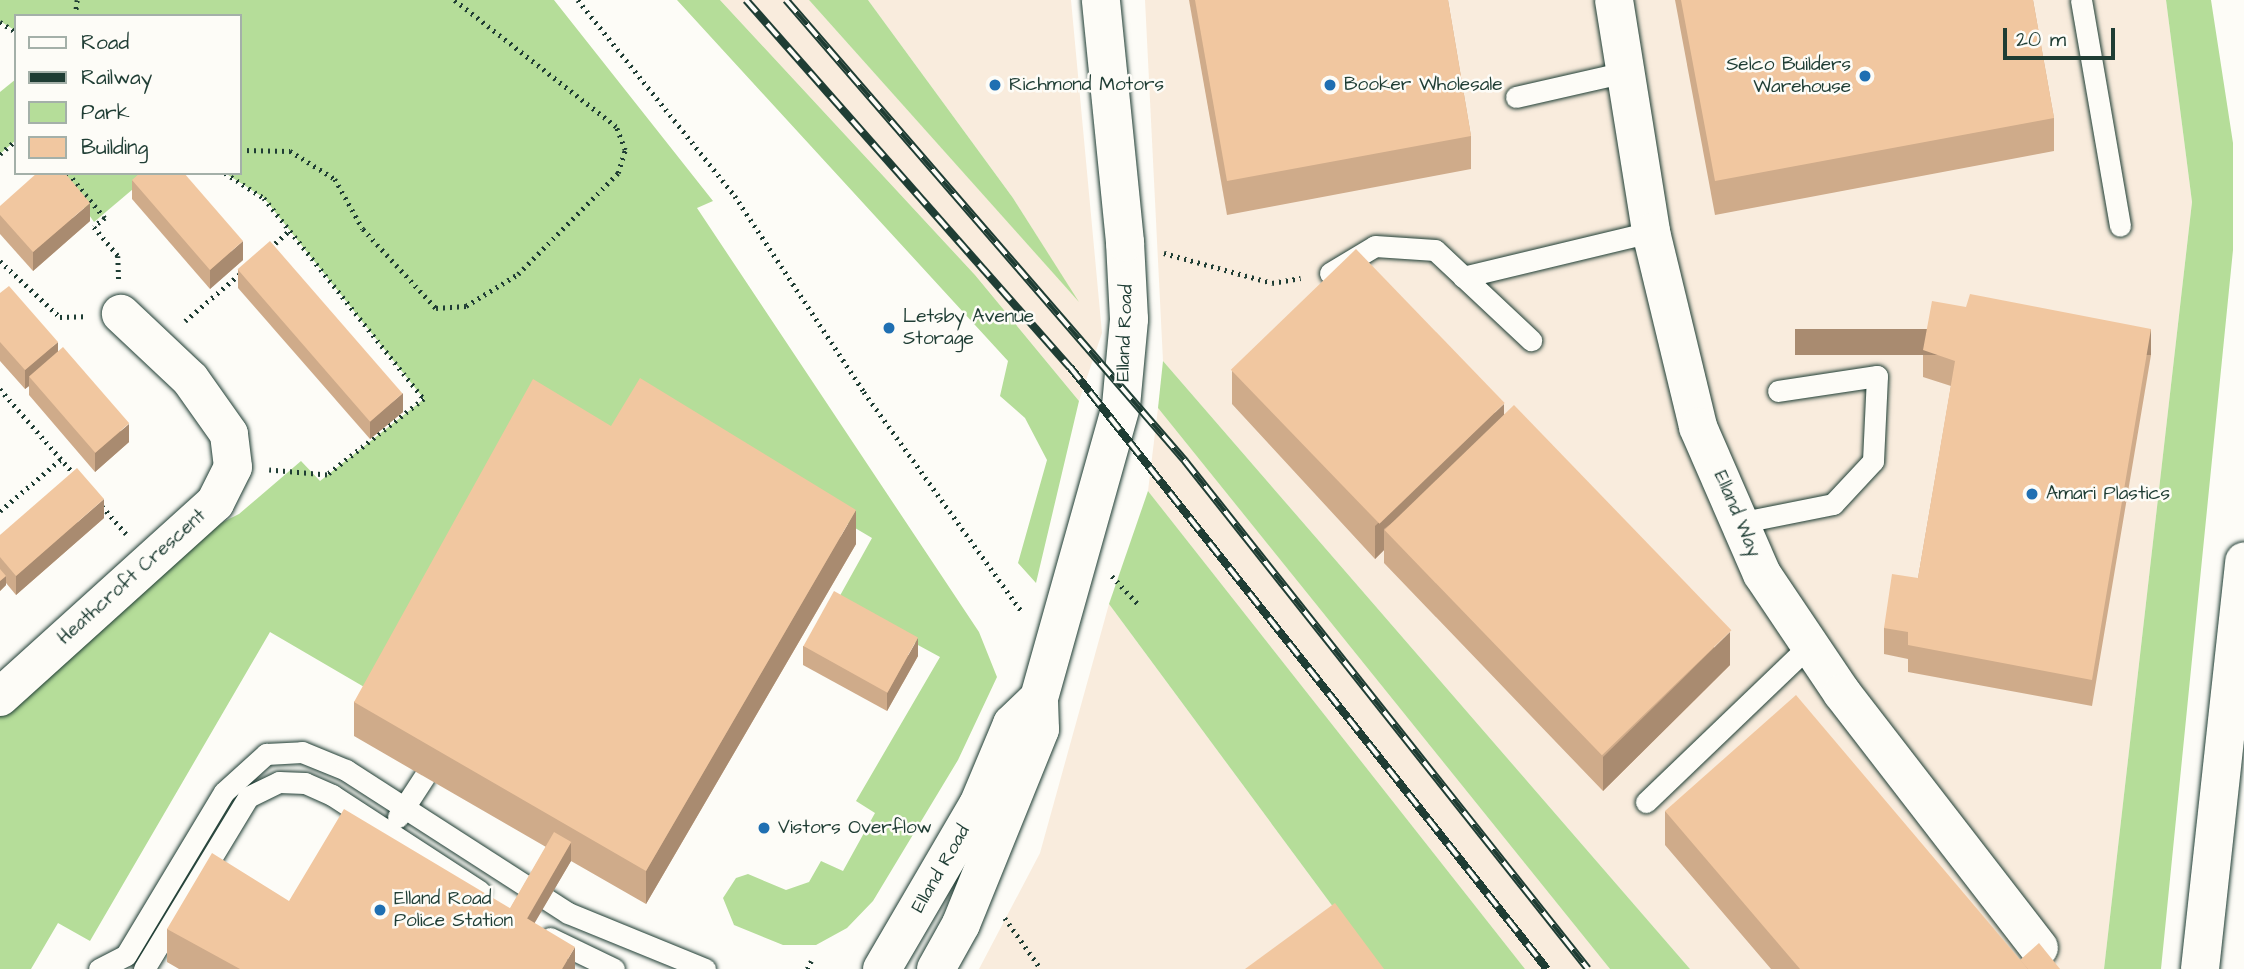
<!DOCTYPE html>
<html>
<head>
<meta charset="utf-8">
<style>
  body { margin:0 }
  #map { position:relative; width:2244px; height:969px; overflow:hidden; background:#fdfcf7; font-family:"Architects Daughter",sans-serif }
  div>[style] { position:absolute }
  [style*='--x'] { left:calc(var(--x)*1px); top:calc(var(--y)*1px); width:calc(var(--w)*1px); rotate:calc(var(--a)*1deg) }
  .built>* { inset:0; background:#f9ecdd }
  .green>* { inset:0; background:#b5dd99 }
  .path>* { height:4.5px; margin-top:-2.25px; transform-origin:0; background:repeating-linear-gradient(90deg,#1f3d34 0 2px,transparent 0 7px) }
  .roads { filter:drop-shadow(0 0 2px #1f3d34) drop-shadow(0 0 2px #1f3d34) }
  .service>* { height:21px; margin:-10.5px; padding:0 10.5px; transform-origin:10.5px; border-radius:10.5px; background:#fdfcf7 }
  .minor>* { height:38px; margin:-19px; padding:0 19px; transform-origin:19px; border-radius:19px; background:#fdfcf7 }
  .primary>* { height:38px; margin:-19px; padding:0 19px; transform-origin:19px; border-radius:19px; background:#fdfcf7 }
  .motorway>* { height:38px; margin:-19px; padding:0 19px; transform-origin:19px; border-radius:19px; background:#fdfcf7 }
  .rail>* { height:8px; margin-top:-4px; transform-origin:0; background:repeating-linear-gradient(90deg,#fdfcf7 0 16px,#1f3d34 0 32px); box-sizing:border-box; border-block:2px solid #1f3d34 }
  .wall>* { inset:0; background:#cfab8a }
  .shaded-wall>* { inset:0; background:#a98b70; transform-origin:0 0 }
  .building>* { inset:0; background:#f1c7a0; transform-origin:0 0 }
  .dots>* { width:19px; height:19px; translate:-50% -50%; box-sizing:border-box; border:4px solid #fdfcf7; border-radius:50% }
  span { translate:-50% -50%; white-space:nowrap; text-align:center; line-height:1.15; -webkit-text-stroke:5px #fdfcf7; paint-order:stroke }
  .poi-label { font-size:19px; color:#1f3d34 }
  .right { translate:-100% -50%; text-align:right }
  .left { translate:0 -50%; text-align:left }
  .street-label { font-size:19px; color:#1f3d34 }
  .legend { position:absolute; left:14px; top:14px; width:228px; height:161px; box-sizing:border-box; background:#fdfcf7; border:2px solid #a4b0a9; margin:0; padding:9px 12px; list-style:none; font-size:21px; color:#1f3d34 }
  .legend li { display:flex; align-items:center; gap:14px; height:35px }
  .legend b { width:35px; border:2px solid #a4b0a9 }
  .scale { position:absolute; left:2003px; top:28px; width:112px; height:32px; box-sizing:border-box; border:4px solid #1f3d34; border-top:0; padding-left:9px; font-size:21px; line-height:24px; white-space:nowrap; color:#1f3d34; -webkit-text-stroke:5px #fdfcf7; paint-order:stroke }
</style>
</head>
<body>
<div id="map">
  <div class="built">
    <i style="clip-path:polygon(720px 0,809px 0,1075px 297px,1013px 198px,868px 0,1071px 0,1102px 333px,1079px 401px,975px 275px)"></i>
    <i style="clip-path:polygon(1145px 0,2166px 0,2192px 202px,2104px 969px,1690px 969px,1163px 361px)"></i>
    <i style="clip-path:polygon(1158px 408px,1610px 969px,1525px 969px,1148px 491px)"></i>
    <i style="clip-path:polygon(1109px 604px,1379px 969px,979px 969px,1040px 853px)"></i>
  </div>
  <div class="green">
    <i style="clip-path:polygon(0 0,554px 0,713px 201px,697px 208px,979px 632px,997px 677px,958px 760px,873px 901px,847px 928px,816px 945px,783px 945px,734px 925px,723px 898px,736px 878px,748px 874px,786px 890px,809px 882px,821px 861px,843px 871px,875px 813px,856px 801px,940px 657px,837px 601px,872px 538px,645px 404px,371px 691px,270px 632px,90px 941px,58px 923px,31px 969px,0 969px,0 704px,207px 530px,239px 514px,301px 461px,320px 481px,424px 399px,264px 198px,225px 173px,240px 173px,240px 16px,16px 16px,16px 31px,0 21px)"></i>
    <i style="clip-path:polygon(677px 0,720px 0,975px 275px,1079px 401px,1036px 583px,1018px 563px,1047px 460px,1025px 418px,1000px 396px,1008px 361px)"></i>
    <i style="clip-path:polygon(809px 0,868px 0,1013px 198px,1079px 302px)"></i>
    <i style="clip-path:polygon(2166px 0,2211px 0,2233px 143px,2233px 250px,2161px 969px,2104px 969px,2192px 202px)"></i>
    <i style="clip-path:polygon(16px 79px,16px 140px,0 154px,0 92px)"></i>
    <i style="clip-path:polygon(60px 173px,152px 173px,94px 222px)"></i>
    <i style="clip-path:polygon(1163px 361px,1690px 969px,1610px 969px,1158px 408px)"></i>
    <i style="clip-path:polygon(1148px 491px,1525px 969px,1379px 969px,1109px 604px)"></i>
  </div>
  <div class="path">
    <i style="--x:578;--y:0;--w:251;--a:51.3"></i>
    <i style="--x:735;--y:196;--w:235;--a:56.6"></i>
    <i style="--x:864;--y:392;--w:272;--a:54.3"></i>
    <i style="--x:75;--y:16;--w:16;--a:-83"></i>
    <i style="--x:0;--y:22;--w:19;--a:32"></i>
    <i style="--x:240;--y:150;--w:50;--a:1.1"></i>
    <i style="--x:290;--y:151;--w:53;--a:31.9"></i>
    <i style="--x:335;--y:179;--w:57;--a:60.8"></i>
    <i style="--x:363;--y:229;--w:108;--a:47.3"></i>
    <i style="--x:436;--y:308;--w:30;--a:-4"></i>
    <i style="--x:466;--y:306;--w:61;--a:-31.6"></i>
    <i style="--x:518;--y:274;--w:142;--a:-45.3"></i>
    <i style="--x:618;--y:173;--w:24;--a:-73"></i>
    <i style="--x:625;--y:150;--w:25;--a:-111"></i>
    <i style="--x:616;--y:127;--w:206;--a:-141.9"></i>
    <i style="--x:0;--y:154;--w:21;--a:-41"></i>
    <i style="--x:68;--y:173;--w:58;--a:50.6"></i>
    <i style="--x:105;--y:218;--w:14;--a:141"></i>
    <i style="--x:94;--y:227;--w:38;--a:50"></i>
    <i style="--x:118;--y:256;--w:23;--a:88"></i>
    <i style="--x:225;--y:173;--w:46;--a:32.7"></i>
    <i style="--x:264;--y:198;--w:257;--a:51.5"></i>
    <i style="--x:424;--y:399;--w:123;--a:141.9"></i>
    <i style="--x:327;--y:475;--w:58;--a:-175.1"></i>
    <i style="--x:270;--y:248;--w:27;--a:-42"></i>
    <i style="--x:1164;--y:253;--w:112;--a:15.5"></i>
    <i style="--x:1272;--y:283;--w:29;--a:-10"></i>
    <i style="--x:0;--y:261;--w:82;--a:43"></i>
    <i style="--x:60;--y:317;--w:25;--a:-2"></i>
    <i style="--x:185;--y:321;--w:75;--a:-40.7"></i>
    <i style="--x:0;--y:389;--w:114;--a:48.9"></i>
    <i style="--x:102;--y:506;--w:37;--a:49"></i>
    <i style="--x:0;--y:511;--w:80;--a:-40.4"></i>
    <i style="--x:1112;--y:576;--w:41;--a:47"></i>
    <i style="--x:1005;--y:918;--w:62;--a:54.8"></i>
    <i style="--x:807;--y:969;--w:9;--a:-63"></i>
  </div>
  <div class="roads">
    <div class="service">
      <i style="--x:2081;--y:0;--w:229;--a:80.2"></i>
      <i style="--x:1516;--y:97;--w:112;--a:-12.9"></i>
      <i style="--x:1330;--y:273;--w:52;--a:-31"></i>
      <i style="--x:1375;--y:246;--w:60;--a:3.8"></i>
      <i style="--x:1435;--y:250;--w:132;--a:43.2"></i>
      <i style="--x:1463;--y:277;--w:193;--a:-13.5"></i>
      <i style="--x:1743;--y:522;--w:92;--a:-11.3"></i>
      <i style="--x:1833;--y:504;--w:59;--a:-47.1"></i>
      <i style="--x:1873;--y:461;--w:85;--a:-87.3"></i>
      <i style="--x:1877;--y:376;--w:100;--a:171.4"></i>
      <i style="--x:1646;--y:802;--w:227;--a:-43.8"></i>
      <i style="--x:398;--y:817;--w:48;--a:-57"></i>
      <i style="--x:550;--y:938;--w:71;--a:25.8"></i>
      <i style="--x:99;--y:969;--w:30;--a:-27"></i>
      <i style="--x:126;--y:955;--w:190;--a:-59"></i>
      <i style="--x:224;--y:792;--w:57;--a:-42.1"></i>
      <i style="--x:266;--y:754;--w:36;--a:-3"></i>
      <i style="--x:302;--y:752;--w:48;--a:22.2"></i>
      <i style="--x:346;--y:770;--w:264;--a:32.8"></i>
      <i style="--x:568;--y:913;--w:148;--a:22.2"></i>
      <i style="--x:144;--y:969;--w:201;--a:-58.8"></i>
      <i style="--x:248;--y:797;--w:34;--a:-26"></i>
      <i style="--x:279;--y:782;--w:26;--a:2"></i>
      <i style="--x:305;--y:783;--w:30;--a:24"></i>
      <i style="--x:332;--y:795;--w:176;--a:33.1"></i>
    </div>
    <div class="minor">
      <i style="--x:1614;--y:0;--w:235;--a:80.9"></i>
      <i style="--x:1651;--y:232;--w:201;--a:76.4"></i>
      <i style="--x:1698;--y:427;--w:160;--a:66.5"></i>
      <i style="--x:1762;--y:574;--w:143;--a:56.1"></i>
      <i style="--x:1842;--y:693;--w:322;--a:52.3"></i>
      <i style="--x:0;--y:697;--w:290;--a:-42.1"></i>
      <i style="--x:215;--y:503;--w:40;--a:-63.4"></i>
      <i style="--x:233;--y:467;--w:33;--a:-97"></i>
      <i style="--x:229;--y:434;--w:67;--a:-125.3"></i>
      <i style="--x:190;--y:379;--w:95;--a:-136.7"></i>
    </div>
    <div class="primary">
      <i style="--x:882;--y:969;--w:190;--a:-59.7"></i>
      <i style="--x:978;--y:805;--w:88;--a:-67.2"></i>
      <i style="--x:1012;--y:724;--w:37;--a:-44"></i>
      <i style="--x:936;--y:969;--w:51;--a:-60.9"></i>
      <i style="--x:961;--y:924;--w:210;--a:-67.9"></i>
      <i style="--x:1040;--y:729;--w:31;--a:-92"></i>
      <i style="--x:1039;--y:698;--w:303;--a:-74.3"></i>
      <i style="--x:1121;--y:406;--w:87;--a:-84.7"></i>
      <i style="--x:1129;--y:319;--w:77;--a:-93"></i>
      <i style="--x:1125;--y:242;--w:243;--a:-95.7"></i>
    </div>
    <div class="motorway">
      <i style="--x:2200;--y:969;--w:410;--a:-83.8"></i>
    </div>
  </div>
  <div class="rail">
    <i style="--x:746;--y:0;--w:490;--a:48.6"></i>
    <i style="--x:1070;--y:367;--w:768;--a:51.61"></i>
    <i style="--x:786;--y:0;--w:610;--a:49.12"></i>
    <i style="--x:1185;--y:461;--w:648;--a:51.57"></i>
  </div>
  <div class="wall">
    <i style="clip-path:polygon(1189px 0,1448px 0,1471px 136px,1471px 169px,1227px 215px)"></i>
    <i style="clip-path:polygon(1675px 0,2033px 0,2054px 118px,2054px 151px,1715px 215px)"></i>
    <i style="clip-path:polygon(132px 180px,243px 260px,210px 289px,132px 199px)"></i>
    <i style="clip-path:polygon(0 206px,90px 221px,33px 271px,0 234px)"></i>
    <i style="clip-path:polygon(238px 269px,403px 412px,370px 439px,238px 288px)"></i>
    <i style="clip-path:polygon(0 293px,58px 352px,129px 442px,95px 472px,29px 395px,29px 386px,25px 389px,0 361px)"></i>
    <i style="clip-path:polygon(1923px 350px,2151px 355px,2092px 706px,1908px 672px,1908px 659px,1884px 654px,1884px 628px,1918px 578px,1951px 386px,1923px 377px)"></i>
    <i style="clip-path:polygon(1232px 371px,1504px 414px,1730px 665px,1603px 791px,1384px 563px,1384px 550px,1375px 559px,1232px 404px)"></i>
    <i style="clip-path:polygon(611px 426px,856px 544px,646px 904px,571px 861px,534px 923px,575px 969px,179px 969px,167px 962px,167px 929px,289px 901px,510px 909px,546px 847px,354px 736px,354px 702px)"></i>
    <i style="clip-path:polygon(104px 518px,16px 595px,6px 583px,6px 585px,0 591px,0 535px)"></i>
    <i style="clip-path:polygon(803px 646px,918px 656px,887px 711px,803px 665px)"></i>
    <i style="clip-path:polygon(1665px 811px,2020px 960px,2060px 969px,1771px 969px,1665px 845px)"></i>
  </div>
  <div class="shaded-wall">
    <i style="clip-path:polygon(90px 203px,90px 221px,33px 271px,33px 252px)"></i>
    <i style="clip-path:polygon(243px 241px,243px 260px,210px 289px,210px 270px)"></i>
    <i style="left:2151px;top:329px;width:26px;height:356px;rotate:90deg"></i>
    <i style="clip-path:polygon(58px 342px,58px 360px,29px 377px,29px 386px,25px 389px,25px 370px)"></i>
    <i style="clip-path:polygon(403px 393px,403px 412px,370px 439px,370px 421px)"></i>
    <i style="clip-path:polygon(1504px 404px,1504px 437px,1384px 529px,1384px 550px,1375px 559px,1375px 526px)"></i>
    <i style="clip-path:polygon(129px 424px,129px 442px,95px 472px,95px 453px)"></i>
    <i style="clip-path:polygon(104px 499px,104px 518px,16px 595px,16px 576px)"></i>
    <i style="clip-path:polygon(856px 510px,856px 544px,646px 904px,646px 871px)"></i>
    <i style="clip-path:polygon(6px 576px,6px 585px,0 591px,0 581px)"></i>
    <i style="clip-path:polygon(1730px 632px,1730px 665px,1603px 791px,1603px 757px)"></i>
    <i style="clip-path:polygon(918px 638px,918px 656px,887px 711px,887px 693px)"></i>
    <i style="clip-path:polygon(571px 842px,571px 861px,520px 948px,520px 929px)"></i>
    <i style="clip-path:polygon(575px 947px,575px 969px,562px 969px)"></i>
  </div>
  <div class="building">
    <i style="clip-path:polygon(1195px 0,1448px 0,1471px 136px,1227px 181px)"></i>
    <i style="clip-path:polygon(1681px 0,2033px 0,2054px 118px,1715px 181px)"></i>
    <i style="clip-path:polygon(37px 173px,65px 173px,90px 203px,33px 252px,0 215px,0 206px)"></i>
    <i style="clip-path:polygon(140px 173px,184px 173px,243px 241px,210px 270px,132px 180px)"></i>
    <i style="left:270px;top:241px;width:202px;height:43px;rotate:49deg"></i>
    <i style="left:1356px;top:249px;width:214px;height:174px;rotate:46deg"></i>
    <i style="clip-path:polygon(9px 286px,58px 342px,25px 370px,0 342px,0 293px)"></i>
    <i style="clip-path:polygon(1970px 294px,2151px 329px,2092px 680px,1908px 645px,1908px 632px,1884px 628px,1892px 574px,1918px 578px,1955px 361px,1923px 350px,1932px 301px,1966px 307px)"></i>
    <i style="left:63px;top:347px;width:101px;height:45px;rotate:49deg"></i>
    <i style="clip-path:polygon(640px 378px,856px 510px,646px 871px,354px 702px,533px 379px,611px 426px)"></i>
    <i style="left:1514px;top:405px;width:313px;height:180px;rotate:46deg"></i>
    <i style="clip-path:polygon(77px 468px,104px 499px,16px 576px,0 557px,0 535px)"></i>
    <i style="clip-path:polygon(0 569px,6px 576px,0 581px)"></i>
    <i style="left:834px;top:591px;width:96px;height:63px;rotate:29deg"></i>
    <i style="clip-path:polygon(1796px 695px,2028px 969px,1800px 969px,1665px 811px)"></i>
    <i style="clip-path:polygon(344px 809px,575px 947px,562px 969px,240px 969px,167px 929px,212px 853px,289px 901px)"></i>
    <i style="left:554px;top:832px;width:20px;height:89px;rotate:30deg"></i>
    <i style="clip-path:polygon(1335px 903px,1384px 969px,1245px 969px)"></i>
    <i style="clip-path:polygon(2039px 943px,2060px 969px,2028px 969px,2020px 960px)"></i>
  </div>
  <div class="dots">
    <i style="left:1865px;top:76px;background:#1f6fb2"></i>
    <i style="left:995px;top:85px;background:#1f6fb2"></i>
    <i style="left:1330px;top:85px;background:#1f6fb2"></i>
    <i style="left:889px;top:328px;background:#1f6fb2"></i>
    <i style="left:2032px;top:494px;background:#1f6fb2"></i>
    <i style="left:764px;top:828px;background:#1f6fb2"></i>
    <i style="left:380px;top:910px;background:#1f6fb2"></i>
  </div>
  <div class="poi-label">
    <span class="right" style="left:1851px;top:76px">Selco Builders<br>Warehouse</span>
    <span class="left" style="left:1009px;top:85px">Richmond Motors</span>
    <span class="left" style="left:1344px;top:85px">Booker Wholesale</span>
    <span class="left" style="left:903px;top:328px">Letsby Avenue<br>Storage</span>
    <span class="left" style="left:2046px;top:494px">Amari Plastics</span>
    <span class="left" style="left:778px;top:828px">Vistors Overflow</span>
    <span class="left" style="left:394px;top:910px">Elland Road<br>Police Station</span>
  </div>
  <div class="street-label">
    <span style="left:1125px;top:333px;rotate:-88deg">Elland Road</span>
    <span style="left:1737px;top:514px;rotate:67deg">Elland Way</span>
    <span style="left:132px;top:577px;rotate:-42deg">Heathcroft Crescent</span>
    <span style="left:941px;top:869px;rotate:-60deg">Elland Road</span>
  </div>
  <ul class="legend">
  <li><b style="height:9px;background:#fdfcf7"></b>Road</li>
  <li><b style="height:9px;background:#1f3d34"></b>Railway</li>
  <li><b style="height:19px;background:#b5dd99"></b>Park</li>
  <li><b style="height:19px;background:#f1c7a0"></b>Building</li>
  </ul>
  <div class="scale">20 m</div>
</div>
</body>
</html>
